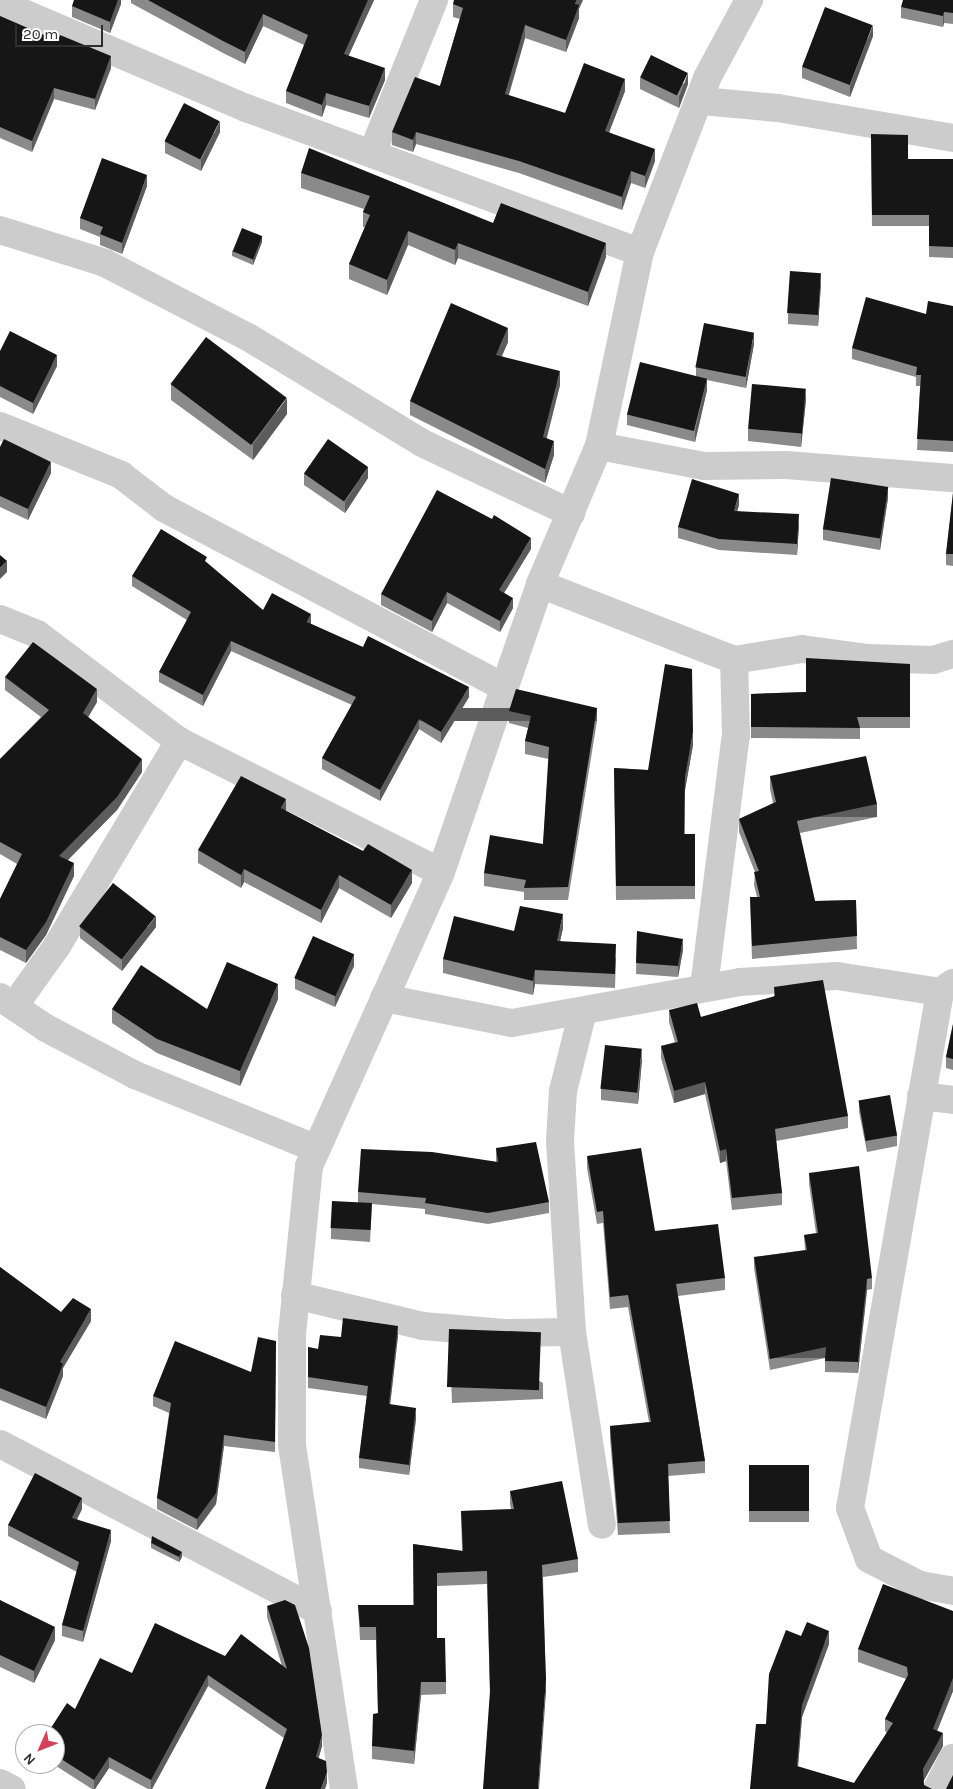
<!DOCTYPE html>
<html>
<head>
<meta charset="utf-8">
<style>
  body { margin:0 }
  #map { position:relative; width:953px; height:1789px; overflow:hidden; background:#fff; font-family:Karla,sans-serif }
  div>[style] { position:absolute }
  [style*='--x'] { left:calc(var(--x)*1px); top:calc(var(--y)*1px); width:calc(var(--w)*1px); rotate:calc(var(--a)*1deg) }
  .minor>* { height:28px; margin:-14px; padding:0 14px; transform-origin:14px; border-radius:14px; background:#ccc }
  .wall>* { inset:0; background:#8a8a8a; transform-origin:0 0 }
  .shaded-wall>* { inset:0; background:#5c5c5c; transform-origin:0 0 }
  .building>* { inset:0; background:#161616; transform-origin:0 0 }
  span { translate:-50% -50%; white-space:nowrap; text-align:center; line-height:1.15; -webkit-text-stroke:5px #fff; paint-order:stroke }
  .north { position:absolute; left:15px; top:1724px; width:50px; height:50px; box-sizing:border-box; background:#fff; border:1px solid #acacac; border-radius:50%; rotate:226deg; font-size:14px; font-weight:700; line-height:20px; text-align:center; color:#2f2f2f }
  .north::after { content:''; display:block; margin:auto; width:18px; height:22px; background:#d6415a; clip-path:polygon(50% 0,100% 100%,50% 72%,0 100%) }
  .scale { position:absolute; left:15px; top:25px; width:88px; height:22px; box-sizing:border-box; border:2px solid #2f2f2f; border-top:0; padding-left:6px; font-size:15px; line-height:18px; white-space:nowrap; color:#2f2f2f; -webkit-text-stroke:4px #fff; paint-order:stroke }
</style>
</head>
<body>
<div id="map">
  <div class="minor">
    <i style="--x:0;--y:3;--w:267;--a:23.1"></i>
    <i style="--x:246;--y:108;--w:419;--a:20.1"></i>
    <i style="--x:702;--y:101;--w:76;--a:5.3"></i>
    <i style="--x:778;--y:108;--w:178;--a:9.7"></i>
    <i style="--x:373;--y:151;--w:163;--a:-68"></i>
    <i style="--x:0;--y:230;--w:110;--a:17.4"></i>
    <i style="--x:105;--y:263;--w:161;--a:27.4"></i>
    <i style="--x:248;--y:337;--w:204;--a:31.3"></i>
    <i style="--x:422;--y:443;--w:165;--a:25.2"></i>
    <i style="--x:0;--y:426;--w:131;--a:22"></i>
    <i style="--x:121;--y:475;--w:54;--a:37.5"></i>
    <i style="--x:164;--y:508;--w:383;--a:27.8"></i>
    <i style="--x:599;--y:446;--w:107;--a:10.8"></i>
    <i style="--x:704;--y:466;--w:82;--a:-0.7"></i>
    <i style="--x:786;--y:465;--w:168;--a:4.5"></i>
    <i style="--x:540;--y:584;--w:208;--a:21.4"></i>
    <i style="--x:734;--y:660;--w:69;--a:-9.2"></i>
    <i style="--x:802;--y:649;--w:67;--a:7.8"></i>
    <i style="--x:868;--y:658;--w:65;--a:1.8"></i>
    <i style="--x:933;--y:660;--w:21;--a:-17"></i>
    <i style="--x:0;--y:619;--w:40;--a:22"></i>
    <i style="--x:37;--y:634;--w:178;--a:37"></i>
    <i style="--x:179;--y:741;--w:293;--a:26.6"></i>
    <i style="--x:704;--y:987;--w:255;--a:-82.8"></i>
    <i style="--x:736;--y:734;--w:74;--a:-91.5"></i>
    <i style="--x:940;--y:992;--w:524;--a:99.89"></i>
    <i style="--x:850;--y:1508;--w:54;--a:69.6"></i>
    <i style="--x:869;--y:1559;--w:57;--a:27"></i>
    <i style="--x:920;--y:1585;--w:34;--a:10"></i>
    <i style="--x:0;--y:997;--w:55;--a:34"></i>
    <i style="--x:46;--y:1028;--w:101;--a:27.8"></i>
    <i style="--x:135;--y:1075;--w:196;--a:22.1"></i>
    <i style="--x:384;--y:998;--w:130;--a:11.1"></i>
    <i style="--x:512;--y:1023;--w:232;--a:-10.2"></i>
    <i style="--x:740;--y:982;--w:97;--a:-3.5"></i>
    <i style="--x:837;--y:976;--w:104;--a:8.8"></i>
    <i style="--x:940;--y:992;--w:16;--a:-35"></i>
    <i style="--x:14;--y:1006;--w:74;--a:-54.4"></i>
    <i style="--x:57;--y:946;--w:239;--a:-59.2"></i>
    <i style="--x:921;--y:1096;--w:32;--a:7"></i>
    <i style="--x:295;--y:1295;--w:132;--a:13.6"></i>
    <i style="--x:423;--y:1326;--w:82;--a:4.9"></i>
    <i style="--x:505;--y:1333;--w:67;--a:-0.9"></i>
    <i style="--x:572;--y:1332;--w:195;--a:81.2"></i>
    <i style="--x:572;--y:1332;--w:191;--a:-93.6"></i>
    <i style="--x:560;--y:1141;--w:50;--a:-86.6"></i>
    <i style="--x:563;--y:1091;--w:82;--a:-76"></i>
    <i style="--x:0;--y:1444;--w:359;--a:27.7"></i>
    <i style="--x:0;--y:1783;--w:13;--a:27"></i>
    <i style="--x:344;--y:1789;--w:349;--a:-98.6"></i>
    <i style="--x:292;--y:1444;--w:110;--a:-90"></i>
    <i style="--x:292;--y:1334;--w:169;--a:-84.2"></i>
    <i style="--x:309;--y:1166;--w:322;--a:-65.8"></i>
    <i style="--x:441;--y:872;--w:305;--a:-71"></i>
    <i style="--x:540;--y:584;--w:150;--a:-66.9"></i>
    <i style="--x:599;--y:446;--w:198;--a:-78.1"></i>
    <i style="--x:640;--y:252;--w:186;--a:-68.9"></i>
    <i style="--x:707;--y:78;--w:89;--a:-61.7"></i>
    <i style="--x:937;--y:1789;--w:35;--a:-63"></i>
  </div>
  <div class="wall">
    <i style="clip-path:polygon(121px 0,121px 4px,110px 33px,72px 17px,72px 6px)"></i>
    <i style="clip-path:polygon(131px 0,374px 0,348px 56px,385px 80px,369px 118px,326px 105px,322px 117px,286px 103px,286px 91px,304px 45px,263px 26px,245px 64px,223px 53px,131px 3px)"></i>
    <i style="clip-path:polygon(953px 0,953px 24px,944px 23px,943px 27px,901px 18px,901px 7px)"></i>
    <i style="clip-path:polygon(453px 4px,579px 9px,579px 18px,566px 52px,525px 38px,509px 95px,565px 113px,625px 91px,609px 132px,655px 161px,645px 188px,631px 183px,622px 210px,519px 173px,416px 144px,413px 152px,392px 145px,392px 132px,440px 86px,460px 19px,453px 17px)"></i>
    <i style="clip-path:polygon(0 16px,111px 68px,95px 110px,54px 99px,32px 152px,0 138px)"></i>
    <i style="clip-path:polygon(873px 36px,850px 97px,802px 78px,802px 67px)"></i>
    <i style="clip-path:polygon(640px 78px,688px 84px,679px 108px,640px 89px)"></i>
    <i style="clip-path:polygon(220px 132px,201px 171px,165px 153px,165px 142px)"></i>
    <i style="clip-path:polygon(871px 134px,908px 159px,953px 159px,953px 258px,929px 257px,929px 226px,872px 226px)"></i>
    <i style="clip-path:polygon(301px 173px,493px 223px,606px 257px,588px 306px,458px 258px,455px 265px,408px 245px,387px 295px,349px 279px,349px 264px,365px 227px,363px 227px,363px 212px,364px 209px,301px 188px)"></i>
    <i style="clip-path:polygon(147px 186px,122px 254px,100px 245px,100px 237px,80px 229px,80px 218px)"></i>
    <i style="clip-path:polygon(262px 242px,253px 265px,232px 256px,232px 251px)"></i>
    <i style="clip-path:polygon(821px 284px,818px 326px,788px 324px,788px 313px)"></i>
    <i style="clip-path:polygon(953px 306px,953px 452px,917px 450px,920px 386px,916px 386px,916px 377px,852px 359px,852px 348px,926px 314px)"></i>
    <i style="clip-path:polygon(508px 342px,502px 356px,560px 385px,547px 438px,554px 455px,545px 483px,410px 415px,410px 401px)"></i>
    <i style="clip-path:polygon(754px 344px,746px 388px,707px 380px,707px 390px,695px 442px,627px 425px,627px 414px,696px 377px,696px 367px)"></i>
    <i style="clip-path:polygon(0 351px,57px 366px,33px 414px,0 397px)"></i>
    <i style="clip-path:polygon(171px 384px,287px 414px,253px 460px,171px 400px)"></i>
    <i style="clip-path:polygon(806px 400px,801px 447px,748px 441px,748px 429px)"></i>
    <i style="clip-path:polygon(0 447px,51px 473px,28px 520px,0 507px)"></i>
    <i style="clip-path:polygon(304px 474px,368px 478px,345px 513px,304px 485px)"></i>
    <i style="clip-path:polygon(953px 493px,953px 566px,946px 565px,946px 554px)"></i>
    <i style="clip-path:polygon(888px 498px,880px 550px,823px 540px,823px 529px)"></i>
    <i style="clip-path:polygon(739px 505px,737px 511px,799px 525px,797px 555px,719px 550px,678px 538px,678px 527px)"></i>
    <i style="clip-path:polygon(531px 549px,504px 593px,513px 608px,500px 632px,447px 603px,432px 632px,381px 605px,381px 594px)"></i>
    <i style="clip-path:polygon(207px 563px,263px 610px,311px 624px,469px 697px,441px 743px,419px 729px,380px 801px,322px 769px,322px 758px,352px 705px,231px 651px,203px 706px,159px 682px,159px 672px,187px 620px,132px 586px,132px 576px)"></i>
    <i style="clip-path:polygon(910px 664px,910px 728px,860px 728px,860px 739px,751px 738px,751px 694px,806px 692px)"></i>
    <i style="clip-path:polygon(5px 677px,97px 702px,88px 717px,142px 772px,117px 810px,68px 860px,74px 876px,46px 935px,26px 963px,0 950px,0 899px,17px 864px,0 854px,0 759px,41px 717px,5px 690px)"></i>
    <i style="clip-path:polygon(509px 711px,597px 721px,568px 900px,524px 900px,524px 892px,484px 886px,484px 873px,543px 844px,549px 759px,525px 754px,525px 741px,528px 728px,509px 723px)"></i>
    <i style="clip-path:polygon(693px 745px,685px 790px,685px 834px,695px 834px,695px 899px,616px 900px,614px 768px,648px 770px)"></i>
    <i style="clip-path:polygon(770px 776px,877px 817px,800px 833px,815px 901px,856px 900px,857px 949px,752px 959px,750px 897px,757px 897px,754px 885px,755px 872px,739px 832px,739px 819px,773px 803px,770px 789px)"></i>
    <i style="clip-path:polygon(198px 850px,412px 883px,391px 918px,339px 888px,321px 923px,244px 882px,241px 888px,198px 863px)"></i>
    <i style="clip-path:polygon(80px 927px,156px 927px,122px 971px,80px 938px)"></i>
    <i style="clip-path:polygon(563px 928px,560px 941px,616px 958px,615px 988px,535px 984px,533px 995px,443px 973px,443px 959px,514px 931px)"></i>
    <i style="clip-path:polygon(637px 931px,683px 950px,678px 977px,636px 974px)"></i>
    <i style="clip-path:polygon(354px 966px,335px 1007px,295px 989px,295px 978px)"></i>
    <i style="clip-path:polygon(774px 987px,848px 1116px,848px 1128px,776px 1141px,782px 1193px,782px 1205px,732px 1210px,726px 1161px,720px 1163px,705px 1094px,674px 1103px,661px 1058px,661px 1046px,675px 1042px,669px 1022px,669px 1010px,701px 1017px,774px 997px)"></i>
    <i style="clip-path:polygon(278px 999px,240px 1086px,157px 1053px,112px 1023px,112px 1009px,207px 1009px)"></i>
    <i style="clip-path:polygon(953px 1024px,953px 1070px,946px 1068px,946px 1057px)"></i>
    <i style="clip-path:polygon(642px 1060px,638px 1104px,601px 1100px,601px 1089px)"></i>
    <i style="clip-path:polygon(859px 1101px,897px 1135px,897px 1146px,867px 1152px,859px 1112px)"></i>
    <i style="clip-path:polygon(496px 1148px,549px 1202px,549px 1213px,488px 1224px,425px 1214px,425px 1209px,372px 1204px,370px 1242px,331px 1239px,331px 1228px,358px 1202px,358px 1192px,496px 1162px)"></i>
    <i style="clip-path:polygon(587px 1156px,655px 1231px,725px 1278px,725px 1290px,678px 1296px,705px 1461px,705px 1473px,668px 1476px,670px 1533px,618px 1535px,610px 1438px,610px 1426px,649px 1422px,628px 1307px,610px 1309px,603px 1223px,597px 1224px,587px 1168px)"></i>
    <i style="clip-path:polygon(809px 1173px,872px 1278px,872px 1289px,867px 1290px,858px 1373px,825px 1372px,825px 1358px,770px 1370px,754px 1268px,754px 1257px,805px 1250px,804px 1235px,816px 1233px,809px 1184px)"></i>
    <i style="clip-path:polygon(0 1267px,61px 1312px,91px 1321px,63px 1368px,63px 1376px,46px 1419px,0 1400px)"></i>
    <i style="clip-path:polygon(449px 1329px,543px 1383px,543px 1399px,452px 1403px)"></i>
    <i style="clip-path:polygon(398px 1336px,390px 1404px,416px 1419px,409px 1475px,359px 1468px,359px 1458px,367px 1396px,308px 1388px,308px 1347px,318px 1349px,341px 1337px)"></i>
    <i style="clip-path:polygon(276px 1341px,275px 1452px,224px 1446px,216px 1504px,197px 1530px,157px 1509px,157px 1498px,169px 1413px,153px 1406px,153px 1396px,251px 1372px)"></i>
    <i style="left:809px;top:1465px;width:57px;height:60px;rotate:90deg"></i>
    <i style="clip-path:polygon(510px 1491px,578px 1559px,578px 1572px,543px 1577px,546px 1692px,490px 1694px,487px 1584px,437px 1586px,437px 1638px,446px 1682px,446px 1694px,421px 1695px,414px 1764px,372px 1759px,372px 1746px,378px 1713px,376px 1640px,360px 1640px,358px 1605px,413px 1605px,413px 1544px,462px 1551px,461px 1511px,511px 1509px,510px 1504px)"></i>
    <i style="clip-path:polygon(82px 1509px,77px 1519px,111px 1541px,83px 1642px,62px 1636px,62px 1625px,77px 1572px,8px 1536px,8px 1525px)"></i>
    <i style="clip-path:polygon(151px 1543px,182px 1557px,179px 1562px,151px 1548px)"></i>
    <i style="clip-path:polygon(0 1600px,55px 1640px,34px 1683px,0 1667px)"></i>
    <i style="clip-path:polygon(267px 1606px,322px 1746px,318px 1758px,327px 1783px,284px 1738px,208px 1686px,152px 1789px,148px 1789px,109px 1768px,95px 1789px,92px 1789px,53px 1764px,55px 1764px,55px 1734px,75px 1709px,132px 1673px,225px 1656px,282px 1666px,267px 1617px)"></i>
    <i style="clip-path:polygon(953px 1611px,953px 1691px,937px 1731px,943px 1746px,924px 1780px,750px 1789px,766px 1724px,801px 1636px,829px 1644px,802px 1717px,798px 1767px,854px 1783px,887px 1733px,885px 1731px,885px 1719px,906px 1679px,858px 1662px,858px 1649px)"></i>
  </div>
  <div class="shaded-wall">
    <i style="clip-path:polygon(118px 0,121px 0,121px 4px,110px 33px,110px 22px)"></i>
    <i style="clip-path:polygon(368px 0,374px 0,344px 66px,344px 54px)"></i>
    <i style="clip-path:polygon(577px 0,583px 0,579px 9px,579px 18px,566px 52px,566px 40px,575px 4px)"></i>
    <i style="clip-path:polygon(944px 12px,944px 23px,943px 27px,943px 16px)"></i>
    <i style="clip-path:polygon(263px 14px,263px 26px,245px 64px,245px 52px)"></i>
    <i style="clip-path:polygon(525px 25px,525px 38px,505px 107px,505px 94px)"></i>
    <i style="clip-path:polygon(873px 25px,873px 36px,850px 97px,850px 86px)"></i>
    <i style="clip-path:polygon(111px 56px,111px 68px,95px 110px,95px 99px)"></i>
    <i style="clip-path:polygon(385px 68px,385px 80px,369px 118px,369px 106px)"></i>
    <i style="clip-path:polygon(688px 73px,688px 84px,679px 108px,679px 97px)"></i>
    <i style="clip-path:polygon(625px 79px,625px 91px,605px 143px,605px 131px)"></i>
    <i style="clip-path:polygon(54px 88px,54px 99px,32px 152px,32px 141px)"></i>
    <i style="clip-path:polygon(326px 93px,326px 105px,322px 117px,322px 105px)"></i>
    <i style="clip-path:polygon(220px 121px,220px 132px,201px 171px,201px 160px)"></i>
    <i style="clip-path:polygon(416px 132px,416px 144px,413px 152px,413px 140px)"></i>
    <i style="clip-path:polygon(655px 149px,655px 161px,645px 188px,645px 176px)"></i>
    <i style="clip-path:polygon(631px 171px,631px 183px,622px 210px,622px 197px)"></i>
    <i style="clip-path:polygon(147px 175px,147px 186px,122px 254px,122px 243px)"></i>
    <i style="clip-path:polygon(408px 231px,408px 245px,387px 295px,387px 280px)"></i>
    <i style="clip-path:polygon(262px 236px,262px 242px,253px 265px,253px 259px)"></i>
    <i style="clip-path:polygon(458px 243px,458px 258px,455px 265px,455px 250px)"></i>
    <i style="clip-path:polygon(606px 243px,606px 257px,588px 306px,588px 292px)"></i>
    <i style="clip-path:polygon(821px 273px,821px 284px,818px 326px,818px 315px)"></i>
    <i style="clip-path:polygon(508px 328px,508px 342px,496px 369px,496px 355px)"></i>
    <i style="clip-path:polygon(754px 333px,754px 344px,746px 388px,746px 377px)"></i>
    <i style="clip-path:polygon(57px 355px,57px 366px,33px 414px,33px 403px)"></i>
    <i style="clip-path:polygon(560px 371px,560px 385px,543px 451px,543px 437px)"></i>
    <i style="clip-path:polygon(707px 379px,707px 390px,695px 442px,695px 431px)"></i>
    <i style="clip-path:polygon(806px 389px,806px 400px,801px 447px,801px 436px)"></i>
    <i style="clip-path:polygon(287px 398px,287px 414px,253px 460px,253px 444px)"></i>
    <i style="clip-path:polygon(554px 441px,554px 455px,545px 483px,545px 469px)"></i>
    <i style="clip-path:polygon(51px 462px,51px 473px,28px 520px,28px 509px)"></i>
    <i style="clip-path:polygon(368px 467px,368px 478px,345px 513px,345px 502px)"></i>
    <i style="clip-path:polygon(888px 487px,888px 498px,880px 550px,880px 539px)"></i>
    <i style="clip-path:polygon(739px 494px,739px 505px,734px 522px,734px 511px)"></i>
    <i style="clip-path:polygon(799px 514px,799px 525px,797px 555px,797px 544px)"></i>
    <i style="clip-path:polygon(531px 538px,531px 549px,499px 601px,499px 590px)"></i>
    <i style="clip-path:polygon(7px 561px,7px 572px,0 579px,0 568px)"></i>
    <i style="clip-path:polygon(447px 592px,447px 603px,432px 632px,432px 621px)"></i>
    <i style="clip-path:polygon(513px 598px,513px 608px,500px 632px,500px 621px)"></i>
    <i style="clip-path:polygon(311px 614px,311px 625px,307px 622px)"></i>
    <i style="clip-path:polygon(231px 641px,231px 651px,203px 706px,203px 695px)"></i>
    <i style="clip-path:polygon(469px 687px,469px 697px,441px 743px,441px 732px)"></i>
    <i style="clip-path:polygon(97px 689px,97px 702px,83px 726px,83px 713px)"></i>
    <i style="left:597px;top:708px;width:13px;height:181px;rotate:90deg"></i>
    <i style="clip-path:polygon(419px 719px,419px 729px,380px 801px,380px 790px)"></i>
    <i style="clip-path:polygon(693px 732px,693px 745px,685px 790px,685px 777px)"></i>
    <i style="clip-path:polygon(142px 759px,142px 772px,117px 810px,59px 869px,59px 856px)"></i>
    <i style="clip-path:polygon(286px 799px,286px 812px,281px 808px)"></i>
    <i style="left:877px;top:804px;width:13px;height:82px;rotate:90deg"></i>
    <i style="clip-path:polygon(74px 863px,74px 876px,46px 935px,26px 963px,26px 950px)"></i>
    <i style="clip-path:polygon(244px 869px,244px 882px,241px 888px,241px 875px)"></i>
    <i style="clip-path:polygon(412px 870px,412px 883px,391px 918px,391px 905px)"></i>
    <i style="clip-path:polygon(339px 875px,339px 888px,321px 923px,321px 910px)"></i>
    <i style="clip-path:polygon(563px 914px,563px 928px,557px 955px,557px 941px)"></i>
    <i style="clip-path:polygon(156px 916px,156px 927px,122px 971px,122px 960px)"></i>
    <i style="clip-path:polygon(683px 939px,683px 950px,678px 977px,678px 966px)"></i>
    <i style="clip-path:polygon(354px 954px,354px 966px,335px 1007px,335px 996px)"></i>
    <i style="clip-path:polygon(535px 970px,535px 984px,533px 995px,533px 981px)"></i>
    <i style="clip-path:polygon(278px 984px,278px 999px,240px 1086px,240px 1071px)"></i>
    <i style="clip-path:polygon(642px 1049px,642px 1060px,638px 1104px,638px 1093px)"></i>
    <i style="clip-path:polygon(705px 1082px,705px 1094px,674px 1103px,674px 1091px)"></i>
    <i style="clip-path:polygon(726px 1149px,726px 1161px,720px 1163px,720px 1151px)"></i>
    <i style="clip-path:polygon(867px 1279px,867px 1290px,858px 1373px,858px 1362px)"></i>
    <i style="clip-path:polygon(91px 1309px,91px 1321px,63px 1368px,63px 1376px,46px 1419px,46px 1407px,60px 1362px)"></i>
    <i style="clip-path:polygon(398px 1326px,398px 1336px,389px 1415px,389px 1404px)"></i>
    <i style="left:826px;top:1347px;width:11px;height:57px;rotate:90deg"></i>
    <i style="clip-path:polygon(416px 1408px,416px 1419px,409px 1475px,409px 1465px)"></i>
    <i style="clip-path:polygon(224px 1435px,224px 1446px,216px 1504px,197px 1530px,197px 1519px)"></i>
    <i style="clip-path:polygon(82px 1498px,82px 1509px,72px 1529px,72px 1518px)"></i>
    <i style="clip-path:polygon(111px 1530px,111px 1541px,83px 1642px,83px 1631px)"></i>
    <i style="clip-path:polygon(182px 1552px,182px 1557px,179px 1562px,179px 1557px)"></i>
    <i style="clip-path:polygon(55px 1627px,55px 1640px,34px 1683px,34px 1671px)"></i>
    <i style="clip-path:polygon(829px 1631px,829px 1644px,802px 1717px,797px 1779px,797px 1766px,802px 1705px)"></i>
    <i style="clip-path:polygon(208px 1675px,208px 1686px,152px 1789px,151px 1789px,151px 1780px)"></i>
    <i style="clip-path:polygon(953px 1678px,953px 1691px,933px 1741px,933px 1729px)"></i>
    <i style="clip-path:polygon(546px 1679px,546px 1692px,539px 1789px,538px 1789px)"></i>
    <i style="clip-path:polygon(421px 1682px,421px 1695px,414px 1764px,414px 1751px)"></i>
    <i style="clip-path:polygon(943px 1733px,943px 1746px,923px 1782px,923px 1769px)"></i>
    <i style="clip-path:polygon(322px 1735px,322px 1746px,316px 1768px,316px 1757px)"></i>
    <i style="clip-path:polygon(109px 1757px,109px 1768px,95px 1789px,94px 1789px,94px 1780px)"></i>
    <i style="clip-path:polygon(327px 1772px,327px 1783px,325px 1789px,321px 1789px)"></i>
  </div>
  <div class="building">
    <i style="clip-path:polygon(74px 0,118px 0,110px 22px,72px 6px)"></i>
    <i style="clip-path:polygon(148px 0,368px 0,344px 54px,385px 68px,369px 106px,326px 93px,322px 105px,286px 91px,308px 35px,263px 14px,245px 52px,223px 41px)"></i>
    <i style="clip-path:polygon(454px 0,577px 0,575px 4px,579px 5px,566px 40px,525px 25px,505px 94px,565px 113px,584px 63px,625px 79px,605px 131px,655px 149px,645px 176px,631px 171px,622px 197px,519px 161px,416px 132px,413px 140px,392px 132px,415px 77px,440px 86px,463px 8px,453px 4px)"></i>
    <i style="clip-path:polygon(903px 0,953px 0,953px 13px,944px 12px,943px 16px,901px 7px)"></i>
    <i style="left:825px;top:7px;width:51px;height:64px;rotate:21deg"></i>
    <i style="clip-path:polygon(0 16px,58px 41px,60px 35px,111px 56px,95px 99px,54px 88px,32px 141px,0 127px)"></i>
    <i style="left:651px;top:55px;width:41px;height:25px;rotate:26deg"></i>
    <i style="left:184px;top:103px;width:40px;height:43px;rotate:27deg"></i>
    <i style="clip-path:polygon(871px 134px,908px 135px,908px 159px,953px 159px,953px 247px,929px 246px,929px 215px,872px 215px)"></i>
    <i style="clip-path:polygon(309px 148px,493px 223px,501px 203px,606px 243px,588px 292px,458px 243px,455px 250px,408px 231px,387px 280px,349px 264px,370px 215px,363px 212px,370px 196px,301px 173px)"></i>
    <i style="clip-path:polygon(102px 158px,147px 175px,122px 243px,100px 234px,103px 227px,80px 218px)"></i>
    <i style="left:242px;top:228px;width:22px;height:25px;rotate:22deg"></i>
    <i style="left:790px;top:271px;width:31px;height:42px;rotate:4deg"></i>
    <i style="clip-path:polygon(866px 297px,926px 314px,928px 301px,953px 306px,953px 441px,917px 439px,921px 375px,916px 375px,917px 367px,852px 348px)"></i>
    <i style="clip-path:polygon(451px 303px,508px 328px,496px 355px,560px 371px,543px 437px,554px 441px,545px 469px,410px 401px)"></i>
    <i style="left:704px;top:323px;width:51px;height:45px;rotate:11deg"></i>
    <i style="clip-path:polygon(10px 331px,57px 355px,33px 403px,0 386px,0 351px)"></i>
    <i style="left:206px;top:337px;width:101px;height:59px;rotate:37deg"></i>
    <i style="left:640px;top:362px;width:69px;height:54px;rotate:14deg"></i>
    <i style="left:752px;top:384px;width:54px;height:45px;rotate:5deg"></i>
    <i style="clip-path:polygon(4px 439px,51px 462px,28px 509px,0 496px,0 447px)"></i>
    <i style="left:328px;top:439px;width:49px;height:42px;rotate:35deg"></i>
    <i style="left:831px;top:478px;width:58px;height:52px;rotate:9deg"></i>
    <i style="clip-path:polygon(692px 479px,739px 494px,734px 511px,799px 514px,797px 544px,719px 539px,678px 527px)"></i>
    <i style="clip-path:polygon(437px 490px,492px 519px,494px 515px,531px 538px,499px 590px,513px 598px,500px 621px,447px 592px,432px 621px,381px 594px)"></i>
    <i style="clip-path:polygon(953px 493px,953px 554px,946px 554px)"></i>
    <i style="clip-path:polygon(161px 529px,207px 557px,205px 561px,263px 610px,272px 593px,311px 614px,307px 622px,363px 647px,368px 636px,469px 687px,441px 732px,419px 719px,380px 790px,322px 758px,356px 697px,231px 641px,203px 695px,159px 672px,191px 612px,132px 576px)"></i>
    <i style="clip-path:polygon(0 555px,7px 561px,0 568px)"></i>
    <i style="clip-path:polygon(33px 642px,97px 689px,83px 713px,142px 759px,117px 797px,59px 856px,74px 863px,46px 922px,26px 950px,0 937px,0 899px,22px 854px,0 842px,0 759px,49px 710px,5px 677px)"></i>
    <i style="clip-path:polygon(806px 658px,910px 664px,910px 717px,857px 717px,860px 728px,751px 727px,751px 694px,806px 692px)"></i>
    <i style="clip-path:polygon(665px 664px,692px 669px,693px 732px,685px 777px,684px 834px,695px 834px,695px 886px,616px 886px,614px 768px,648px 770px)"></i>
    <i style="clip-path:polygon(516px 689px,597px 708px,568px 887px,524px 888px,526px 880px,484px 873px,490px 835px,543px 844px,549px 747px,525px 741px,531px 716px,509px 711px)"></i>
    <i style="clip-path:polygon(866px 756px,877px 804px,797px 821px,815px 901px,856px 900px,857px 936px,752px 946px,750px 897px,760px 897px,754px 872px,759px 871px,739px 819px,776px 802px,770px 776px)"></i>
    <i style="clip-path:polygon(241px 776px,286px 799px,281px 808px,363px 851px,368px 844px,412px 870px,391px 905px,339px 875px,321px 910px,244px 869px,241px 875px,198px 850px)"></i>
    <i style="left:113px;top:883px;width:54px;height:55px;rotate:38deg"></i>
    <i style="clip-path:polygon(520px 906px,563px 914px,557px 941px,616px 944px,615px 974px,535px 970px,533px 981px,443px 959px,454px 916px,514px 931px)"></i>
    <i style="clip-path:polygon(637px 931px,683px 939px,678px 966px,636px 963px)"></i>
    <i style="left:313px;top:936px;width:45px;height:46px;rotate:24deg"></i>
    <i style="clip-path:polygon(227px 962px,278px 984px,240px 1071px,157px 1039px,112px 1009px,141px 965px,207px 1009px)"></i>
    <i style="clip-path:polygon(823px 980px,848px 1116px,775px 1129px,782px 1193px,732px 1198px,726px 1149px,720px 1151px,705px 1082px,674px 1091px,661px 1046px,678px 1042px,669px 1010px,697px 1003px,701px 1017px,775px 996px,774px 987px)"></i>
    <i style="clip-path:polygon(953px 1024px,953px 1059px,946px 1057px)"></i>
    <i style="left:605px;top:1045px;width:37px;height:44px;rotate:6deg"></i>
    <i style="left:890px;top:1095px;width:41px;height:32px;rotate:80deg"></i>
    <i style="clip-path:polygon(536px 1142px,549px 1202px,488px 1213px,425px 1203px,426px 1198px,358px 1192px,361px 1149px,432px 1152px,498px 1162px,496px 1148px)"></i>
    <i style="clip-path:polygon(641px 1148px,655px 1231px,718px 1224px,725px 1278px,676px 1284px,705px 1461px,668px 1464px,670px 1521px,618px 1523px,610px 1426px,651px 1422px,628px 1295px,610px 1297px,603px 1211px,597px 1212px,587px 1156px)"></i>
    <i style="clip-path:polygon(859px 1166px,872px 1278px,867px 1279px,858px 1362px,825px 1361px,826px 1347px,770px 1359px,754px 1257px,807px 1250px,804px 1235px,818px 1233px,809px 1173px)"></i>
    <i style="left:332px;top:1201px;width:40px;height:27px;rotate:3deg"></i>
    <i style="clip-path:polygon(0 1267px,61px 1312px,73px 1298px,91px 1309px,60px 1362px,63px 1364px,46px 1407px,0 1388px)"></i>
    <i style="clip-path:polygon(343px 1318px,398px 1326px,389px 1404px,416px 1408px,409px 1465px,359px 1458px,368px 1386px,308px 1377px,308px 1347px,318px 1349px,320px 1335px,341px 1337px)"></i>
    <i style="left:449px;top:1329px;width:92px;height:58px;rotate:2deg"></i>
    <i style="clip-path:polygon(258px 1337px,276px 1341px,275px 1442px,224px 1435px,216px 1493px,197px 1519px,157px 1498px,171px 1403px,153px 1396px,175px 1341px,251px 1372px)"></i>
    <i style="left:809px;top:1465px;width:46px;height:60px;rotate:90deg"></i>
    <i style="clip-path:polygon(35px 1473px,82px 1498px,72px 1518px,111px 1530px,83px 1631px,62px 1625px,79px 1562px,8px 1525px)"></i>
    <i style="clip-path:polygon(562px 1481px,578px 1559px,542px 1565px,546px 1679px,538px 1789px,483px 1789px,490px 1691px,487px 1571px,437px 1573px,437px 1638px,445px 1638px,446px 1682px,421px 1682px,414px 1751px,372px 1746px,373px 1714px,378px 1713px,376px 1627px,360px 1627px,358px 1605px,414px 1605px,413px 1544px,463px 1551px,461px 1511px,514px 1509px,510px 1491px)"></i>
    <i style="clip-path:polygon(152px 1536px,182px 1552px,179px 1557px,151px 1543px)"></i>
    <i style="clip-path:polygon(883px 1584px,953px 1611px,953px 1678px,933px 1729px,943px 1733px,923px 1769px,924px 1785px,932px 1789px,750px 1789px,756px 1724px,766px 1724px,769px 1674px,786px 1630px,801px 1636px,807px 1622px,829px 1631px,802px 1705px,797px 1766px,854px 1783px,893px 1723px,885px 1719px,908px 1675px,907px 1667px,858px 1649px)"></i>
    <i style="clip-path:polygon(0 1600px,55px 1627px,34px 1671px,0 1655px)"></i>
    <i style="clip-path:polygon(285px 1600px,295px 1605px,309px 1648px,322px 1735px,316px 1757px,326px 1761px,327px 1772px,321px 1789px,265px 1789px,287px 1729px,208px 1675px,151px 1780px,109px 1757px,94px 1780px,55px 1755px,55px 1734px,47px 1734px,67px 1703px,75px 1709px,100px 1658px,132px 1673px,155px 1623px,225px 1656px,241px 1634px,287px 1669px,267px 1606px)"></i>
    <i style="clip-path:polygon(953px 1775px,953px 1789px,946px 1789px)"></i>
  </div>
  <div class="north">N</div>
  <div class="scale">20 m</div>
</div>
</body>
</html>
